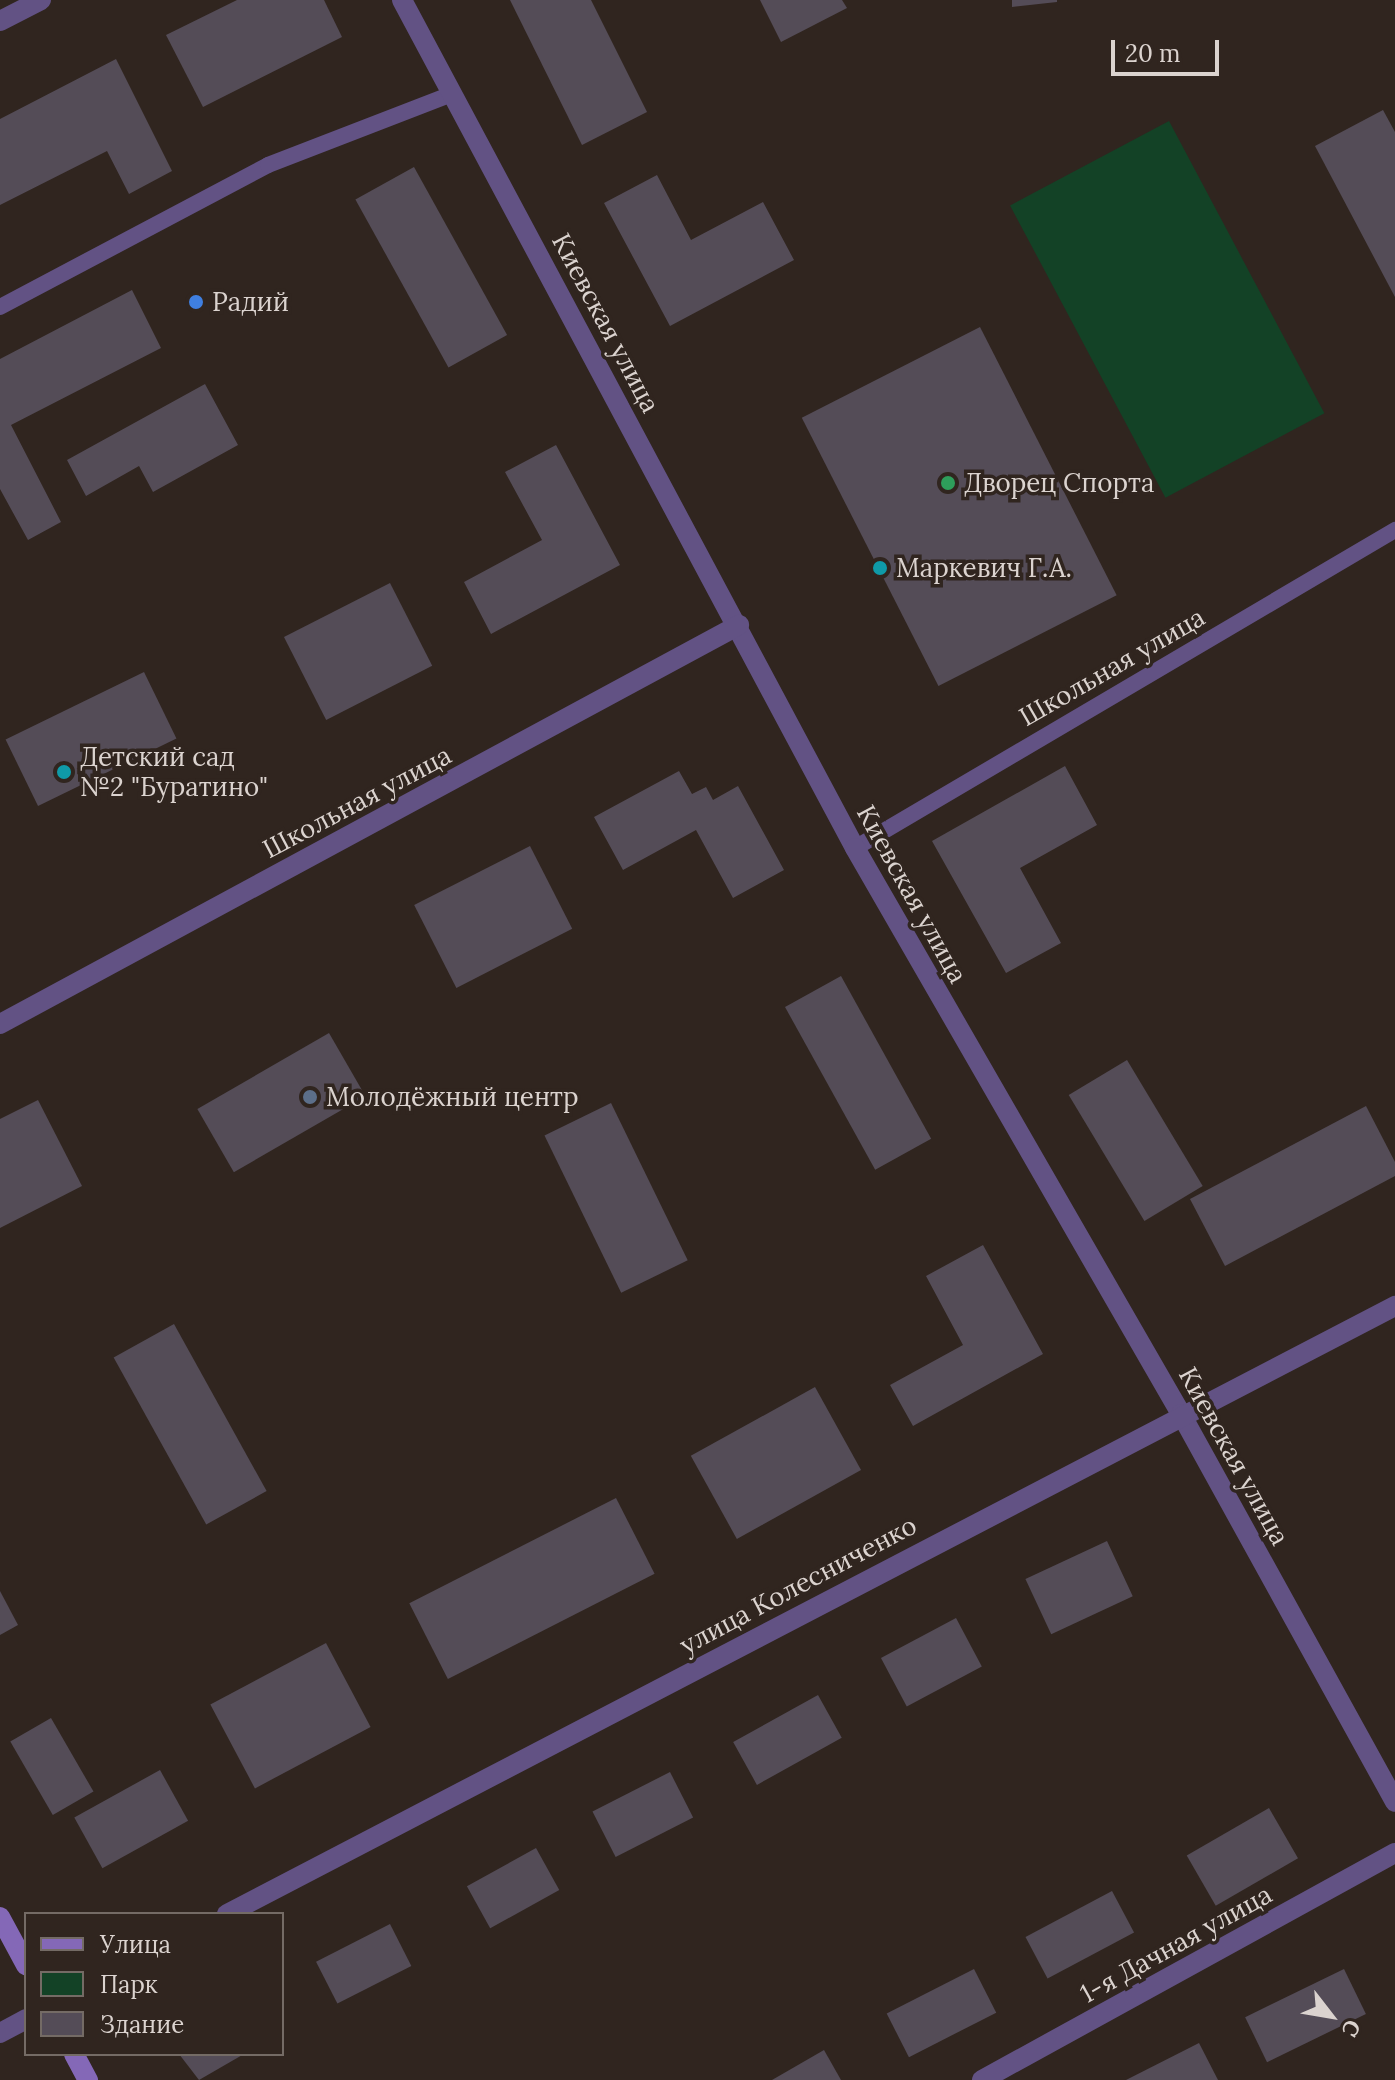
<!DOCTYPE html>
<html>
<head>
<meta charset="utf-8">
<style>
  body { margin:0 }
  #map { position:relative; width:1395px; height:2080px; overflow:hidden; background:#30251f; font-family:Lora,serif }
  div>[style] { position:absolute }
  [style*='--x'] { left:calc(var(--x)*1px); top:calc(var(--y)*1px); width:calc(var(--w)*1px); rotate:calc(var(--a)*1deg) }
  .green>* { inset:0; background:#134226; transform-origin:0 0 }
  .building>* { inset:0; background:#544c57; transform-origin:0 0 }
  .lane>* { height:16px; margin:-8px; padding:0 8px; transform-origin:8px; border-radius:8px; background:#625284 }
  .street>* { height:20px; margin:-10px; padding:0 10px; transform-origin:10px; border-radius:10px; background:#625284 }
  .secondary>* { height:20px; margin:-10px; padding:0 10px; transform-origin:10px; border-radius:10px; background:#8468b7 }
  .dots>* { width:22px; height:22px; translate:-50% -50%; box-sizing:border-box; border:4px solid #30251f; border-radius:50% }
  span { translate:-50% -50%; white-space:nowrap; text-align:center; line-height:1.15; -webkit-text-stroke:7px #30251f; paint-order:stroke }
  .poi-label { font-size:26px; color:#dbd3cf }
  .left { translate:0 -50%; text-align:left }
  .street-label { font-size:26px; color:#dbd3cf }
  .legend { position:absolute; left:24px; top:1912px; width:260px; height:144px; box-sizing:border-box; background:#30251f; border:2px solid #746b65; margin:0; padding:10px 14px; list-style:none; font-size:24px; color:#dbd3cf }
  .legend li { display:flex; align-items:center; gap:16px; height:40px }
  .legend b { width:40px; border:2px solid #746b65 }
  .north { position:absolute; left:1291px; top:1976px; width:80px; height:80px; -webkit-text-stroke:6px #30251f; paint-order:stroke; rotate:121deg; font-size:22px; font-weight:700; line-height:32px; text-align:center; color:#dbd3cf }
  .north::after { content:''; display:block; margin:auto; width:28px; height:36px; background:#dbd3cf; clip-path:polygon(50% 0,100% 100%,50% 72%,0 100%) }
  .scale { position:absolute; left:1111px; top:40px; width:108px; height:36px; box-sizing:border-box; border:4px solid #dbd3cf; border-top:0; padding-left:10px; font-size:24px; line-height:28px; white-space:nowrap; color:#dbd3cf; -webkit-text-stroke:6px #30251f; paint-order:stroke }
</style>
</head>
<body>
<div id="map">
  <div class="green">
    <i style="left:1169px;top:121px;width:331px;height:180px;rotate:62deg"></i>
  </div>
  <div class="building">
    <i style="clip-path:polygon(237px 0,324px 0,342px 37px,203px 107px,166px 35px)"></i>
    <i style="clip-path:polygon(510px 0,591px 0,647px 112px,582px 145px)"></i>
    <i style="clip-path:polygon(760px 0,842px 0,847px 8px,781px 42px)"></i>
    <i style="clip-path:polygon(1012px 0,1057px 0,1057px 2px,1012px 7px)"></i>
    <i style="clip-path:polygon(116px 59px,172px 171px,129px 194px,107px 151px,0 205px,0 119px)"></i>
    <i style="clip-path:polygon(1383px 110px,1395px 132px,1395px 297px,1315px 146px)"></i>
    <i style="left:414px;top:167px;width:192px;height:67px;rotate:61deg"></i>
    <i style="clip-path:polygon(657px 175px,691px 240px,763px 202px,794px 260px,670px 326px,604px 203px)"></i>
    <i style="clip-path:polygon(132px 290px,161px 348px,11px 425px,61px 522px,28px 540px,0 489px,0 359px)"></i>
    <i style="left:980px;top:327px;width:301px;height:200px;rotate:63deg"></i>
    <i style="clip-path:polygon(205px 384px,238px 445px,153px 492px,139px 466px,86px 496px,67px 460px)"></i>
    <i style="clip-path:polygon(556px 445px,620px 565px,491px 634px,464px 582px,542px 540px,505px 472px)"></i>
    <i style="left:390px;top:583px;width:93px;height:119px;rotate:63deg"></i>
    <i style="left:144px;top:672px;width:74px;height:154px;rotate:64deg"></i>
    <i style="clip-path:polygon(1065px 766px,1097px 825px,1020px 868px,1061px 943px,1006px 973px,932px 841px)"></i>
    <i style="clip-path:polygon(679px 771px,692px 794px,706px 787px,713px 800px,738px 786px,784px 870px,733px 898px,696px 830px,623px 870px,594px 817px)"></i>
    <i style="left:530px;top:846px;width:93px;height:130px;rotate:63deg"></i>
    <i style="left:841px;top:976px;width:186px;height:64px;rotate:61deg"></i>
    <i style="left:329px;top:1033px;width:73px;height:152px;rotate:60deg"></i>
    <i style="left:1127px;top:1060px;width:147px;height:68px;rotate:59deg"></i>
    <i style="clip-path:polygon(38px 1100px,82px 1186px,0 1228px,0 1119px)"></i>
    <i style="left:611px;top:1103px;width:175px;height:74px;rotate:64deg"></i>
    <i style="clip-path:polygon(1366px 1106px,1395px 1162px,1395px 1176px,1225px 1266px,1190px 1199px)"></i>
    <i style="clip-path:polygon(983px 1245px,1043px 1354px,913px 1426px,890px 1385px,963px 1345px,926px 1276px)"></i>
    <i style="left:174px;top:1324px;width:191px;height:69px;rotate:61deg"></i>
    <i style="left:815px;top:1387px;width:95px;height:142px;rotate:61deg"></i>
    <i style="left:616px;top:1498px;width:85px;height:232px;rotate:63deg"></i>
    <i style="left:1107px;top:1541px;width:61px;height:90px;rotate:65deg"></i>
    <i style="clip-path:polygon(0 1591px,18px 1625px,0 1635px)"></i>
    <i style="left:956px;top:1618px;width:55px;height:85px;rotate:62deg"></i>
    <i style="left:326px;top:1643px;width:95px;height:131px;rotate:62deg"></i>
    <i style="left:818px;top:1695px;width:49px;height:97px;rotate:61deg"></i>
    <i style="left:51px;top:1718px;width:85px;height:47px;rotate:60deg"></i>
    <i style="left:160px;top:1770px;width:58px;height:98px;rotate:61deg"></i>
    <i style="left:670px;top:1772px;width:51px;height:87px;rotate:63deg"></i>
    <i style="left:1269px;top:1808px;width:58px;height:95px;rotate:60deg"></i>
    <i style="left:536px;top:1848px;width:48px;height:79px;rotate:61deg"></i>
    <i style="left:1112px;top:1891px;width:47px;height:98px;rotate:62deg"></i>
    <i style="left:390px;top:1924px;width:47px;height:83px;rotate:63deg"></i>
    <i style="left:974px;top:1969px;width:49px;height:98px;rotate:63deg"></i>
    <i style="left:1344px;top:1969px;width:50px;height:110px;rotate:64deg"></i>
    <i style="clip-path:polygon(1199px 2043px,1218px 2080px,1126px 2080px)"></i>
    <i style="clip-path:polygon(824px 2050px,841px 2080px,772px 2080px)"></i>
    <i style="clip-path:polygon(179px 2054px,244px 2054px,199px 2080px)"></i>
  </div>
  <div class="lane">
    <i style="--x:0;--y:307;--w:303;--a:-27.9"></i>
    <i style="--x:268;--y:165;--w:197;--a:-21.1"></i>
    <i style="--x:855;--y:848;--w:627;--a:-30.49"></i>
  </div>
  <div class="street">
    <i style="--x:402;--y:0;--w:961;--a:61.89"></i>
    <i style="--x:855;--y:848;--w:653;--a:60.06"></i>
    <i style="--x:1181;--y:1414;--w:443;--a:61.1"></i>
    <i style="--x:0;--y:21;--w:46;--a:-27.1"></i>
    <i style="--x:0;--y:1024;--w:840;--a:-28.37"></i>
    <i style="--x:227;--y:1914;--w:1317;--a:-27.5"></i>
    <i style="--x:0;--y:2033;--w:30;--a:-28"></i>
    <i style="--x:982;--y:2080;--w:471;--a:-28.8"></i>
  </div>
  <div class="secondary">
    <i style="--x:0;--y:1917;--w:55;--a:61.6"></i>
    <i style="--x:74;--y:2054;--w:30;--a:62"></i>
  </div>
  <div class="dots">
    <i style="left:196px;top:302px;background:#3f7fe0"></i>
    <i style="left:948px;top:483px;background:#2e9e5b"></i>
    <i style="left:880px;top:568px;background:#0f9aa8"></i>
    <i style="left:64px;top:772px;background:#0f9aa8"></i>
    <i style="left:310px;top:1097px;background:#5c6f8a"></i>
  </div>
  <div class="poi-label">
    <span class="left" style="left:212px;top:302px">Радий</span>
    <span class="left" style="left:964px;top:483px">Дворец Спорта</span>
    <span class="left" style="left:896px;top:568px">Маркевич Г.А.</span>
    <span class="left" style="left:80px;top:772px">Детский сад<br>№2 "Буратино"</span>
    <span class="left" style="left:326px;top:1097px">Молодёжный центр</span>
  </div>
  <div class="street-label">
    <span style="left:606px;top:323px;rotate:62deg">Киевская улица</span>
    <span style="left:1112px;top:667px;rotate:-30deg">Школьная улица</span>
    <span style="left:357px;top:802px;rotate:-28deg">Школьная улица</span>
    <span style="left:912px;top:894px;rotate:61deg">Киевская улица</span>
    <span style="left:1234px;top:1456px;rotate:61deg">Киевская улица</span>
    <span style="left:798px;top:1585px;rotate:-28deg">улица Колесниченко</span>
    <span style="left:1176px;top:1944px;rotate:-29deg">1-я Дачная улица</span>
  </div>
  <ul class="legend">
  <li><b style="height:10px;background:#8468b7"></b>Улица</li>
  <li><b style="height:22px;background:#134226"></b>Парк</li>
  <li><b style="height:22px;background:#544c57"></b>Здание</li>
  </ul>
  <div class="north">С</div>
  <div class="scale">20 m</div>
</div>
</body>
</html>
